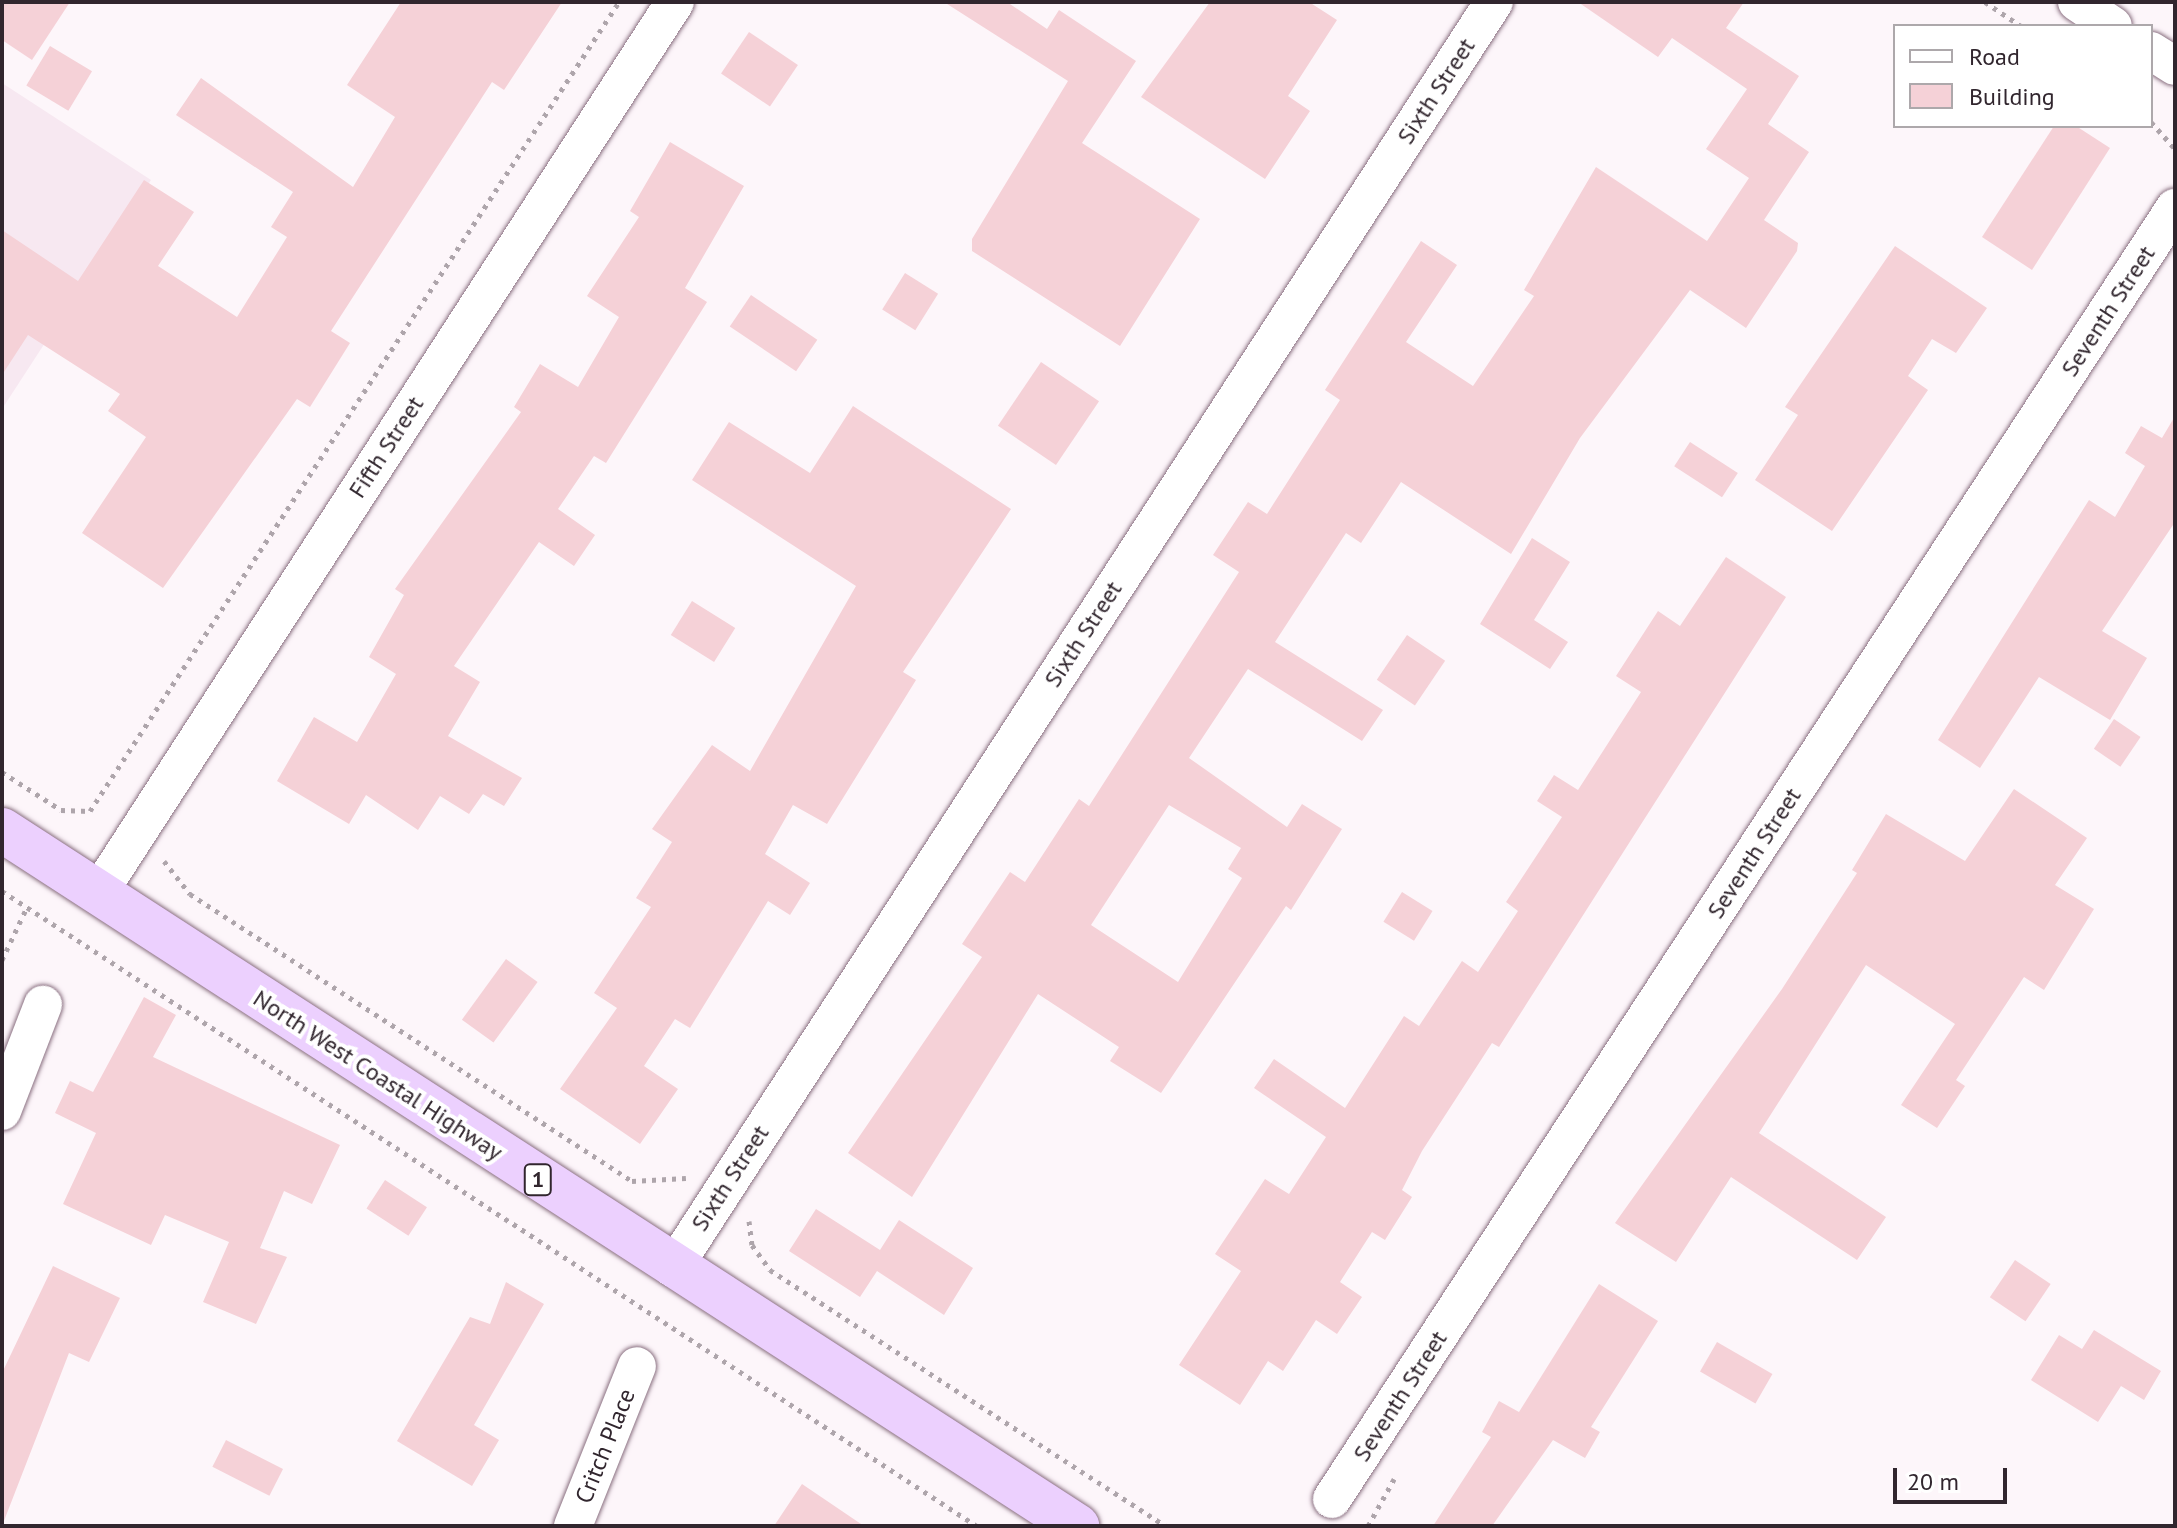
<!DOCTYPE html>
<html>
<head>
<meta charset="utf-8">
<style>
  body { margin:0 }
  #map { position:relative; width:2177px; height:1528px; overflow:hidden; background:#fdf6fa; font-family:"PT Sans",sans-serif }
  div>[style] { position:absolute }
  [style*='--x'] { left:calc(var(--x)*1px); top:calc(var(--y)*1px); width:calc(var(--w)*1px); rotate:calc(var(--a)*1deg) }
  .built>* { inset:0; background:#f7e8f1 }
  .building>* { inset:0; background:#f5d1d7; transform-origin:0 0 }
  .path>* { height:5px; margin-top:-2.5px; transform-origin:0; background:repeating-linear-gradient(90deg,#aea5ab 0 4px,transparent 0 10px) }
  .roads { filter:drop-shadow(0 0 2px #8a7081) drop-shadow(0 0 2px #8a7081) }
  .minor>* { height:38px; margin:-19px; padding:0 19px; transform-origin:19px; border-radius:19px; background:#fff }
  .trunk>* { height:44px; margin:-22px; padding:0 22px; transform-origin:22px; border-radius:22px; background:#ecd0fe }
  span { translate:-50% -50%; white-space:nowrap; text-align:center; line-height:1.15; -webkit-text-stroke:8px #fff; paint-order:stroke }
  .shield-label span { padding:2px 6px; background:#fff; border:2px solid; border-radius:6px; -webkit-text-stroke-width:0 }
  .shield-label { font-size:22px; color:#31262e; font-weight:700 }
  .street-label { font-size:24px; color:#31262e }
  .frame { position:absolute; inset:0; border:4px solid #31262e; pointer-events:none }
  .legend { position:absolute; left:1893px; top:24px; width:260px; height:104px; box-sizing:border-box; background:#fff; border:2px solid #ada8ab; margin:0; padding:10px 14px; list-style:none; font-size:24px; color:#31262e }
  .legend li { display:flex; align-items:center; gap:16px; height:40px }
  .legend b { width:40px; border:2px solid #ada8ab }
  .scale { position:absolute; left:1893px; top:1468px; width:114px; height:36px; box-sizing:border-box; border:4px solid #31262e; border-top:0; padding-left:10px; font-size:24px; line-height:28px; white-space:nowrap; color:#31262e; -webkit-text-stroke:6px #fff; paint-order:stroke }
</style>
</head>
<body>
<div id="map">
  <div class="built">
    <i style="clip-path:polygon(2px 83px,151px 180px,2px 409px)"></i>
  </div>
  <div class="building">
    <i style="clip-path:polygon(2px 2px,70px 2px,32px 60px,2px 40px)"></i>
    <i style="clip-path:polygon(401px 2px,562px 2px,504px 90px,492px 82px,331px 331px,350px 343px,310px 407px,297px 399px,163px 588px,82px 533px,146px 437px,108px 411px,120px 394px,28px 335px,2px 375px,2px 230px,78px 281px,144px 180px,194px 212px,158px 266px,237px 317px,287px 237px,271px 227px,293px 192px,176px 115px,201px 78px,353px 187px,395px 117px,347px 85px)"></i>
    <i style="clip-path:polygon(944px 2px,1007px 2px,1047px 29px,1059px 10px,1136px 61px,1082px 143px,1200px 219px,1120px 346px,972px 251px,972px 239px,1068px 81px)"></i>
    <i style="clip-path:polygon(1210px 2px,1309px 2px,1337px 20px,1288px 96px,1310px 111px,1265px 179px,1141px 97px)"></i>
    <i style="clip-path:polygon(evenodd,1578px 2px,1744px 2px,1726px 28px,1799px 76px,1768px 124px,1809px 152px,1764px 220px,1798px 243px,1797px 251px,1746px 328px,1690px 290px,1580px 438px,1511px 554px,1401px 482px,1361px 543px,1346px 533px,1275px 642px,1383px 710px,1362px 741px,1248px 669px,1189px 758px,1287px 827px,1302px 804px,1342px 829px,1291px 910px,1286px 906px,1161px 1093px,1110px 1061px,1119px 1047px,1038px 994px,912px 1197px,848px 1153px,982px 957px,962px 944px,1010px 872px,1025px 882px,1079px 799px,1089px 806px,1239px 572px,1213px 555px,1248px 502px,1267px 514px,1340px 400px,1325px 390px,1421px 241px,1457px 265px,1406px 342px,1473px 386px,1534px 296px,1524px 290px,1596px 167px,1707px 241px,1749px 178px,1706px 149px,1747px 89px,1672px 38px,1658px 57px,1578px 2px,1169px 805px,1241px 848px,1228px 869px,1242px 878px,1178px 982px,1091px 925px,1169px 805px)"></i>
    <i style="left:749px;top:32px;width:59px;height:50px;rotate:34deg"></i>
    <i style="left:50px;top:46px;width:49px;height:46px;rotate:31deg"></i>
    <i style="clip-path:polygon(2054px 126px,2076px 126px,2110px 148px,2032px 270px,1982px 237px)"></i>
    <i style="clip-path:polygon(670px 142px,744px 186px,685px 288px,707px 302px,606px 463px,594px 456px,558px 509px,595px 535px,574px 566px,539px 542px,454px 666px,480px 682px,448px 736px,522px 778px,504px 806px,483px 794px,469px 814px,440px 796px,418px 830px,366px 795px,349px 824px,277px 781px,314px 717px,357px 742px,396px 674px,369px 657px,404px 595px,395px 589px,521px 412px,514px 407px,540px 364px,578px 387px,619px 317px,587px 296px,639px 217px,630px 211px)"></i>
    <i style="clip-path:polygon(1895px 246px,1987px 308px,1956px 353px,1932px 339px,1908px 376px,1928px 390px,1832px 531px,1755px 480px,1798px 415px,1785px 407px)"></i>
    <i style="left:905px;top:273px;width:39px;height:43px;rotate:32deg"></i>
    <i style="left:751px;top:295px;width:80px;height:38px;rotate:34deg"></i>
    <i style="left:1041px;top:362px;width:70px;height:77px;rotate:34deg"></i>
    <i style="clip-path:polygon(853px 406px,1011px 509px,903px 672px,916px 680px,827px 824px,793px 805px,765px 854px,810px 883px,790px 915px,768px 901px,690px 1028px,675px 1019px,644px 1066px,678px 1089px,640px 1144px,560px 1089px,617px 1008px,594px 993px,651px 907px,636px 898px,672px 842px,652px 829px,712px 745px,750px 771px,856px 586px,692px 480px,729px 422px,810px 473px)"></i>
    <i style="clip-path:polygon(2175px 416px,2175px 522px,2102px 631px,2147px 658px,2110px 720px,2039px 677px,1980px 768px,1938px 740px,2089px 500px,2115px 517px,2145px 466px,2125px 453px,2141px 426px,2162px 438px)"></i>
    <i style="left:1690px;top:442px;width:57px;height:29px;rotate:33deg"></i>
    <i style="clip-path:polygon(1532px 538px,1570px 562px,1534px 620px,1568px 642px,1550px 669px,1480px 624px)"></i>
    <i style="clip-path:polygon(1726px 557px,1786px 597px,1499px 1047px,1492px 1043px,1422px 1151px,1402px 1190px,1412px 1197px,1385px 1240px,1372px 1232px,1340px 1282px,1362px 1297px,1337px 1334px,1316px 1320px,1283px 1371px,1268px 1361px,1240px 1405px,1179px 1365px,1241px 1271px,1215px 1254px,1265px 1179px,1289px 1194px,1326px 1137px,1254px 1088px,1274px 1059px,1345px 1108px,1404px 1016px,1419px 1026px,1462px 961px,1478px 972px,1518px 911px,1506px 902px,1562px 817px,1537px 801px,1554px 775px,1578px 790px,1641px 692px,1616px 676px,1658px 611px,1680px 626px)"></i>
    <i style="left:692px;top:601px;width:51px;height:40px;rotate:32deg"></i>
    <i style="left:1407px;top:635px;width:46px;height:54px;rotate:34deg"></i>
    <i style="left:2114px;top:719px;width:32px;height:36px;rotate:34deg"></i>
    <i style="clip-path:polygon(2014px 789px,2087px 838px,2055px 885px,2094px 909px,2044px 990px,2024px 977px,1956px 1080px,1965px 1086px,1937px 1128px,1901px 1105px,1955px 1024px,1866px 965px,1759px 1133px,1886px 1217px,1857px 1260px,1731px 1177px,1676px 1262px,1615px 1223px,1782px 989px,1857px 873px,1852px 870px,1886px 814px,1965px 861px)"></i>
    <i style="left:1402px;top:892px;width:36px;height:35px;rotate:32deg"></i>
    <i style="left:506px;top:959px;width:39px;height:75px;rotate:36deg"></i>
    <i style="clip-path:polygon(144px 997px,176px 1015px,153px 1057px,340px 1145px,312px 1204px,284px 1191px,260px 1248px,287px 1257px,256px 1324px,203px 1302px,229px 1242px,165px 1215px,151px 1245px,63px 1204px,96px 1133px,55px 1113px,70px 1081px,93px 1092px)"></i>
    <i style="left:385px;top:1180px;width:50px;height:34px;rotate:33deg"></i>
    <i style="clip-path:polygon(816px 1209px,880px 1250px,899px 1220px,973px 1268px,944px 1315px,877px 1271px,860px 1297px,789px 1251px)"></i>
    <i style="left:2015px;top:1260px;width:43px;height:45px;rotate:34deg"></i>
    <i style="clip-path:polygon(53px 1266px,120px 1298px,89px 1362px,69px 1353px,2px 1526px,2px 1373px)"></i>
    <i style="clip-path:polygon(506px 1282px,544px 1304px,474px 1425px,499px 1440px,472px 1486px,397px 1441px,470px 1317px,490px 1324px)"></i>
    <i style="clip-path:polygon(1599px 1284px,1658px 1321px,1591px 1427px,1600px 1432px,1585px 1458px,1553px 1440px,1492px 1526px,1433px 1526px,1491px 1437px,1482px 1432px,1499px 1401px,1519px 1412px)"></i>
    <i style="clip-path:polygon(2094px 1330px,2161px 1371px,2144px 1400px,2121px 1386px,2098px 1422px,2031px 1380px,2059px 1335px,2082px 1349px)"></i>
    <i style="left:1717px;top:1342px;width:64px;height:34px;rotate:30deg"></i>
    <i style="left:226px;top:1440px;width:64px;height:30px;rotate:27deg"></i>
    <i style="clip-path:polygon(802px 1484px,864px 1526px,774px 1526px)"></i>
  </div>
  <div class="path">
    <i style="--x:1985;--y:2;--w:43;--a:33.7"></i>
    <i style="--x:2151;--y:122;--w:36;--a:48"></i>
    <i style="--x:2;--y:772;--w:70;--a:32.8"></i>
    <i style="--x:61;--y:810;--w:29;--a:2"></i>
    <i style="--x:90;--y:811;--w:967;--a:-56.82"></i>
    <i style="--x:164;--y:861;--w:42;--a:51.8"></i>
    <i style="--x:190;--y:894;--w:527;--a:33"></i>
    <i style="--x:632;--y:1181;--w:54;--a:-3.2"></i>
    <i style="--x:2;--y:891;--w:1164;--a:33.08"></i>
    <i style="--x:2;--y:960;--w:59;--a:-64.7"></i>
    <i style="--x:749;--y:1221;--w:24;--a:83"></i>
    <i style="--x:752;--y:1245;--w:31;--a:54"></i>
    <i style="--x:770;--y:1270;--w:471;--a:32.9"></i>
    <i style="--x:1368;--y:1526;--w:54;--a:-61"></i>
  </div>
  <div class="roads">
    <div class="minor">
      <i style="--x:2077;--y:2;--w:43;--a:33.7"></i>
      <i style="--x:2151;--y:51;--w:28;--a:32"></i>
      <i style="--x:99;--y:892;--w:1060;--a:-57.09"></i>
      <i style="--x:2;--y:1111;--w:114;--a:-68.9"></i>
      <i style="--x:673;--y:1268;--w:1509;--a:-57.04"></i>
      <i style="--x:1332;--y:1499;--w:1542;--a:-56.86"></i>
      <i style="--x:573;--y:1526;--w:172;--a:-68.2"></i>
    </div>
    <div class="trunk">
      <i style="--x:2;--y:830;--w:1281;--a:32.92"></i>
    </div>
  </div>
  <div class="shield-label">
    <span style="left:538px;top:1180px">1</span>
  </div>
  <div class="street-label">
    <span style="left:1436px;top:91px;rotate:-57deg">Sixth Street</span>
    <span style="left:2108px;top:311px;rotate:-57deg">Seventh Street</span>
    <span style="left:386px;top:447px;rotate:-57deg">Fifth Street</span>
    <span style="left:1083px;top:634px;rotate:-57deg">Sixth Street</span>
    <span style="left:1754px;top:853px;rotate:-57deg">Seventh Street</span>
    <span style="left:378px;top:1075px;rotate:33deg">North West Coastal Highway</span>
    <span style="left:730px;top:1178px;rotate:-57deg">Sixth Street</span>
    <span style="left:1400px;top:1396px;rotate:-57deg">Seventh Street</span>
    <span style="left:605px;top:1446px;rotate:-68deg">Critch Place</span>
  </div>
  <div class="frame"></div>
  <ul class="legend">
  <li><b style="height:10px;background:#fff"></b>Road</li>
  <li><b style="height:22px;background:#f5d1d7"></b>Building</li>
  </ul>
  <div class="scale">20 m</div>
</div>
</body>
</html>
